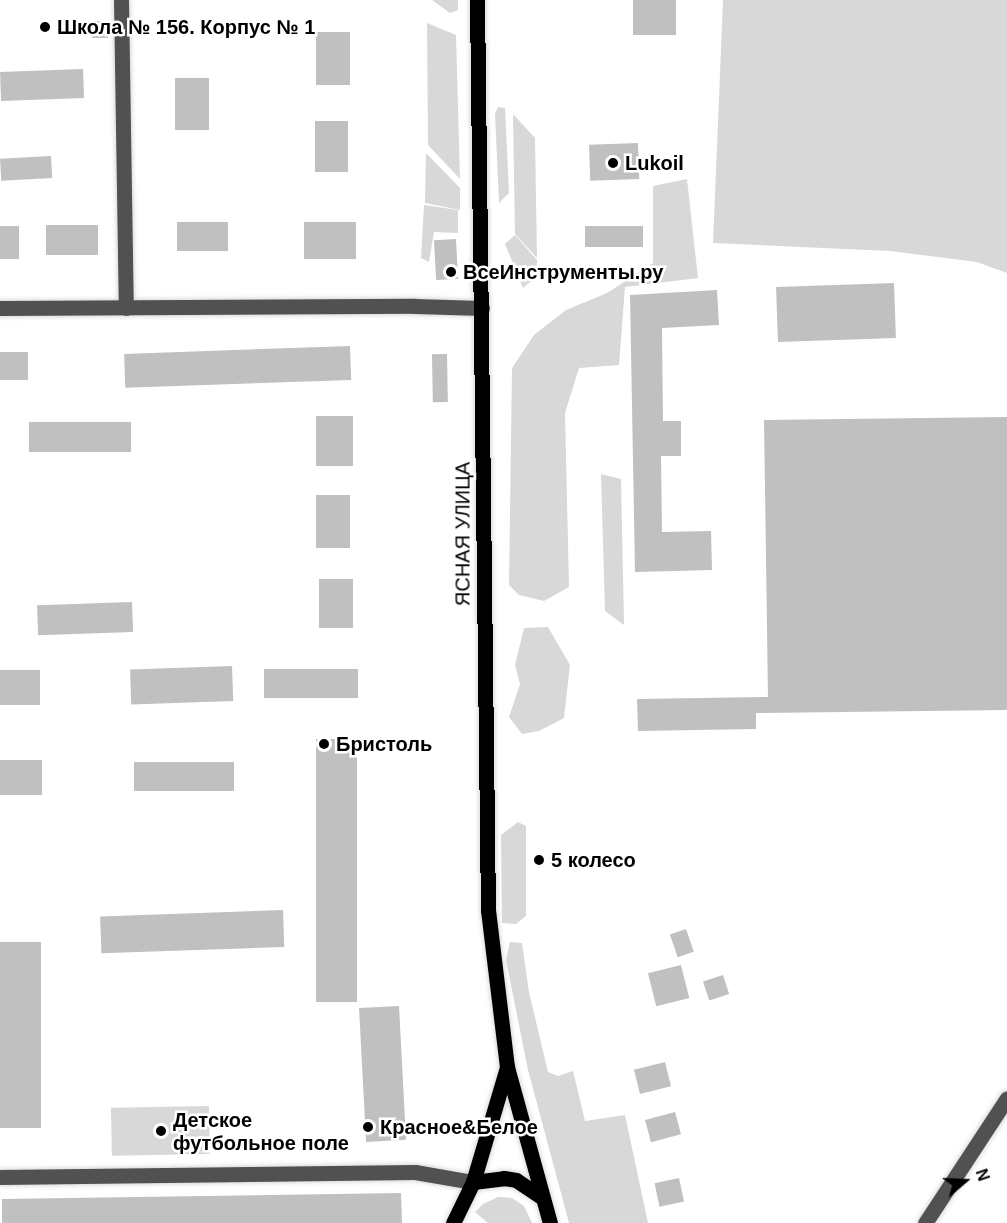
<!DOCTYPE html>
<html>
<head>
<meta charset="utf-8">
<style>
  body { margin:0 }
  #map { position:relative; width:1007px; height:1223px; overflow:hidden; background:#fff; font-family:Arial,sans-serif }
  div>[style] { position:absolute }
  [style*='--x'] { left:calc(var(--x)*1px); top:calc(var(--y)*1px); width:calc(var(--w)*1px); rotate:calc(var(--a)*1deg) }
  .green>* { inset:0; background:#d8d8d8; transform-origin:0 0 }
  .building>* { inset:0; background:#c0c0c0; transform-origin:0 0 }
  .roads { filter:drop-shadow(0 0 2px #dbdbdb) drop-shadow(0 0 2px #dbdbdb) }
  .minor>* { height:15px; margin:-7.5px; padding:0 7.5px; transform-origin:7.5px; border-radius:7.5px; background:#515151 }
  .major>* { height:15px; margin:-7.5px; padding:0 7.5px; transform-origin:7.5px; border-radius:7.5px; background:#000 }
  .dots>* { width:16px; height:16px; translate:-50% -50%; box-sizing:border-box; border:3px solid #fff; border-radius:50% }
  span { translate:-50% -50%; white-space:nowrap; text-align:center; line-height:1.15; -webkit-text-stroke:5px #fff; paint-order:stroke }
  .poi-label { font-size:20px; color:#000; font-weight:700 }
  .left { translate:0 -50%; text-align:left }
  .street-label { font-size:20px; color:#000 }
  .north { position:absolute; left:935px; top:1151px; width:60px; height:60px; -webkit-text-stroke:4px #fff; paint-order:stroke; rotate:71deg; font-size:16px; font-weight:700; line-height:24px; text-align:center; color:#000 }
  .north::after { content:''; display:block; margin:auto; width:21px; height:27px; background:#000; clip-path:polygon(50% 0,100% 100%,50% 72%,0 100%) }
</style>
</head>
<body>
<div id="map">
  <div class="green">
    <i style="clip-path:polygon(432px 0,458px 0,458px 10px,450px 13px)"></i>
    <i style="clip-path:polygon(723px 0,1007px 0,1007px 273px,977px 262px,890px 251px,713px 243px)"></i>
    <i style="clip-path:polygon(427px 23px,456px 35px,460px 179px,428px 145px)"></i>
    <i style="clip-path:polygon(498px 107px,505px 108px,509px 193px,499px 203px,495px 114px)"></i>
    <i style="clip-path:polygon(513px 114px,535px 138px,537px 258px,515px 234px)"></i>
    <i style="clip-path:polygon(426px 153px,460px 188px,460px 210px,425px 203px)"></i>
    <i style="clip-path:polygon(687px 179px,698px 278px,625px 287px,619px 365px,579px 368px,565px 413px,569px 587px,544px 601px,519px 595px,509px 585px,512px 368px,534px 335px,566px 310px,607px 293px,653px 263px,653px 186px)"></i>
    <i style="clip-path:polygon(424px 205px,458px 210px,458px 233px,434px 232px,429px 262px,421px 258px)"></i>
    <i style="clip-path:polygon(515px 235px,537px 260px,537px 276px,523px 288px,505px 244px)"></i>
    <i style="clip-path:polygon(601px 474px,621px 479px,624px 625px,605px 611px)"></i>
    <i style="clip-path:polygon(548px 627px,570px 665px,564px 718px,539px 731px,522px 734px,509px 717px,520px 684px,515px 665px,524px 628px)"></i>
    <i style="clip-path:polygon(518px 822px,526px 826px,526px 916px,516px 924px,502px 923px,501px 835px)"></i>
    <i style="clip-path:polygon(510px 942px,522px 943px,529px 992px,548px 1072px,558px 1076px,573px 1071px,585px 1121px,625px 1115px,648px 1223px,569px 1223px,528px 1070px,506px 960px)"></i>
    <i style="left:209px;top:1106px;width:48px;height:98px;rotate:89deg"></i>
    <i style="clip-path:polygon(498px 1197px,512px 1198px,524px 1206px,532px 1223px,488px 1223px,475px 1212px,483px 1204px)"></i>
  </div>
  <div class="building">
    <i style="left:633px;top:0;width:43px;height:35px"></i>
    <i style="left:108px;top:21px;width:17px;height:16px;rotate:90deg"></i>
    <i style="left:316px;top:32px;width:34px;height:53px"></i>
    <i style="left:83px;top:69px;width:29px;height:83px;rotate:88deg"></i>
    <i style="left:175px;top:78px;width:34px;height:52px"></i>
    <i style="left:315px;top:121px;width:33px;height:51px"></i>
    <i style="left:638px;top:143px;width:36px;height:49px;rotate:88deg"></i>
    <i style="left:51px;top:156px;width:22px;height:51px;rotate:87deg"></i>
    <i style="left:177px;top:222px;width:51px;height:29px"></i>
    <i style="left:304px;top:222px;width:52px;height:37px"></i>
    <i style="left:46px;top:225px;width:52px;height:30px"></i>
    <i style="left:19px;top:226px;width:33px;height:19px;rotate:90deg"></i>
    <i style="left:585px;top:226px;width:58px;height:21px"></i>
    <i style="left:456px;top:239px;width:40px;height:22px;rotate:87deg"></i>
    <i style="left:894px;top:283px;width:55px;height:118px;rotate:88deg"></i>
    <i style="clip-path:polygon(717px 290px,719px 325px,662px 328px,663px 421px,681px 421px,681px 456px,661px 456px,662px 532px,711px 531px,712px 570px,635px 572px,630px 295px)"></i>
    <i style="left:350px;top:346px;width:34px;height:226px;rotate:88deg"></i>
    <i style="left:0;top:352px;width:28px;height:28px"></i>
    <i style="left:447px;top:354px;width:48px;height:15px;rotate:89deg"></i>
    <i style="left:353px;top:416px;width:50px;height:37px;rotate:90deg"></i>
    <i style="clip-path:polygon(1007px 417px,1007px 710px,756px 713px,756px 729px,638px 731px,637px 699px,768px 697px,764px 420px)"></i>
    <i style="left:131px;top:422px;width:30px;height:102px;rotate:90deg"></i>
    <i style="left:316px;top:495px;width:34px;height:53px"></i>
    <i style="left:319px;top:579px;width:34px;height:49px"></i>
    <i style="left:132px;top:602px;width:30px;height:95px;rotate:88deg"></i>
    <i style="left:232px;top:666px;width:35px;height:102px;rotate:88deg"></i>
    <i style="left:358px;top:669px;width:29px;height:94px;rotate:90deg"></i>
    <i style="left:0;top:670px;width:40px;height:35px"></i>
    <i style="left:316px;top:739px;width:41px;height:263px"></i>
    <i style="left:0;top:760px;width:42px;height:35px"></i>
    <i style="left:234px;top:762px;width:29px;height:100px;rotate:90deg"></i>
    <i style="left:283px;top:910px;width:37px;height:183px;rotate:88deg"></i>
    <i style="left:686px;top:929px;width:24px;height:17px;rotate:71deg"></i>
    <i style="left:0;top:942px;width:41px;height:186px"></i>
    <i style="left:681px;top:965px;width:34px;height:34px;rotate:76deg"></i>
    <i style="left:723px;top:975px;width:20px;height:21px;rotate:72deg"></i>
    <i style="left:399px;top:1006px;width:134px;height:40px;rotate:87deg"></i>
    <i style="left:665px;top:1062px;width:25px;height:32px;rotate:76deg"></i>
    <i style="left:675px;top:1112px;width:23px;height:31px;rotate:75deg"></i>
    <i style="left:679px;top:1178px;width:24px;height:25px;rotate:78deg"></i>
    <i style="clip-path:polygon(401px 1193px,402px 1223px,2px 1223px,2px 1199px)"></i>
  </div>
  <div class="roads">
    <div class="minor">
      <i style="--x:121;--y:0;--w:308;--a:89.1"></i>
      <i style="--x:0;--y:308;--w:415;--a:-0.3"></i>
      <i style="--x:415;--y:306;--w:67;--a:1.7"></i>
      <i style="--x:0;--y:1177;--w:415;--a:-0.7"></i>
      <i style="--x:415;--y:1172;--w:59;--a:9.8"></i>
      <i style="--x:925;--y:1223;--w:149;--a:-56.7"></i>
    </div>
    <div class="major">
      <i style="--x:477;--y:0;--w:910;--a:89.31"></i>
      <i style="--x:488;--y:910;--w:158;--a:83.1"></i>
      <i style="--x:507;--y:1067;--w:162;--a:74.6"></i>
      <i style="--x:473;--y:1182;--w:31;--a:-7"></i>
      <i style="--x:504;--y:1178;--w:12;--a:9"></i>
      <i style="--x:516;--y:1180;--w:32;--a:34"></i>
      <i style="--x:453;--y:1223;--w:46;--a:-64"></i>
      <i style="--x:473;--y:1182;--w:120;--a:-73.5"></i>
    </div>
  </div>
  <div class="dots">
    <i style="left:45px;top:27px;background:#000"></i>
    <i style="left:613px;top:163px;background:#000"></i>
    <i style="left:451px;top:272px;background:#000"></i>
    <i style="left:324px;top:744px;background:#000"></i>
    <i style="left:539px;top:860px;background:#000"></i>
    <i style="left:368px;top:1127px;background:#000"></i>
    <i style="left:161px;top:1131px;background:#000"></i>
  </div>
  <div class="poi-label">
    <span class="left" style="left:57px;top:27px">Школа № 156. Корпус № 1</span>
    <span class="left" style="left:625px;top:163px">Lukoil</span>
    <span class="left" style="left:463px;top:272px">ВсеИнструменты.ру</span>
    <span class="left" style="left:336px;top:744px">Бристоль</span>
    <span class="left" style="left:551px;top:860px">5 колесо</span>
    <span class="left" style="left:173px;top:1132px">Детское<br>футбольное поле</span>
    <span class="left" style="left:380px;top:1127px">Красное&amp;Белое</span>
  </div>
  <div class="street-label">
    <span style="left:463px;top:534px;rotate:-90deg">ЯСНАЯ УЛИЦА</span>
  </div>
  <div class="north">N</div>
</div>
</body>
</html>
